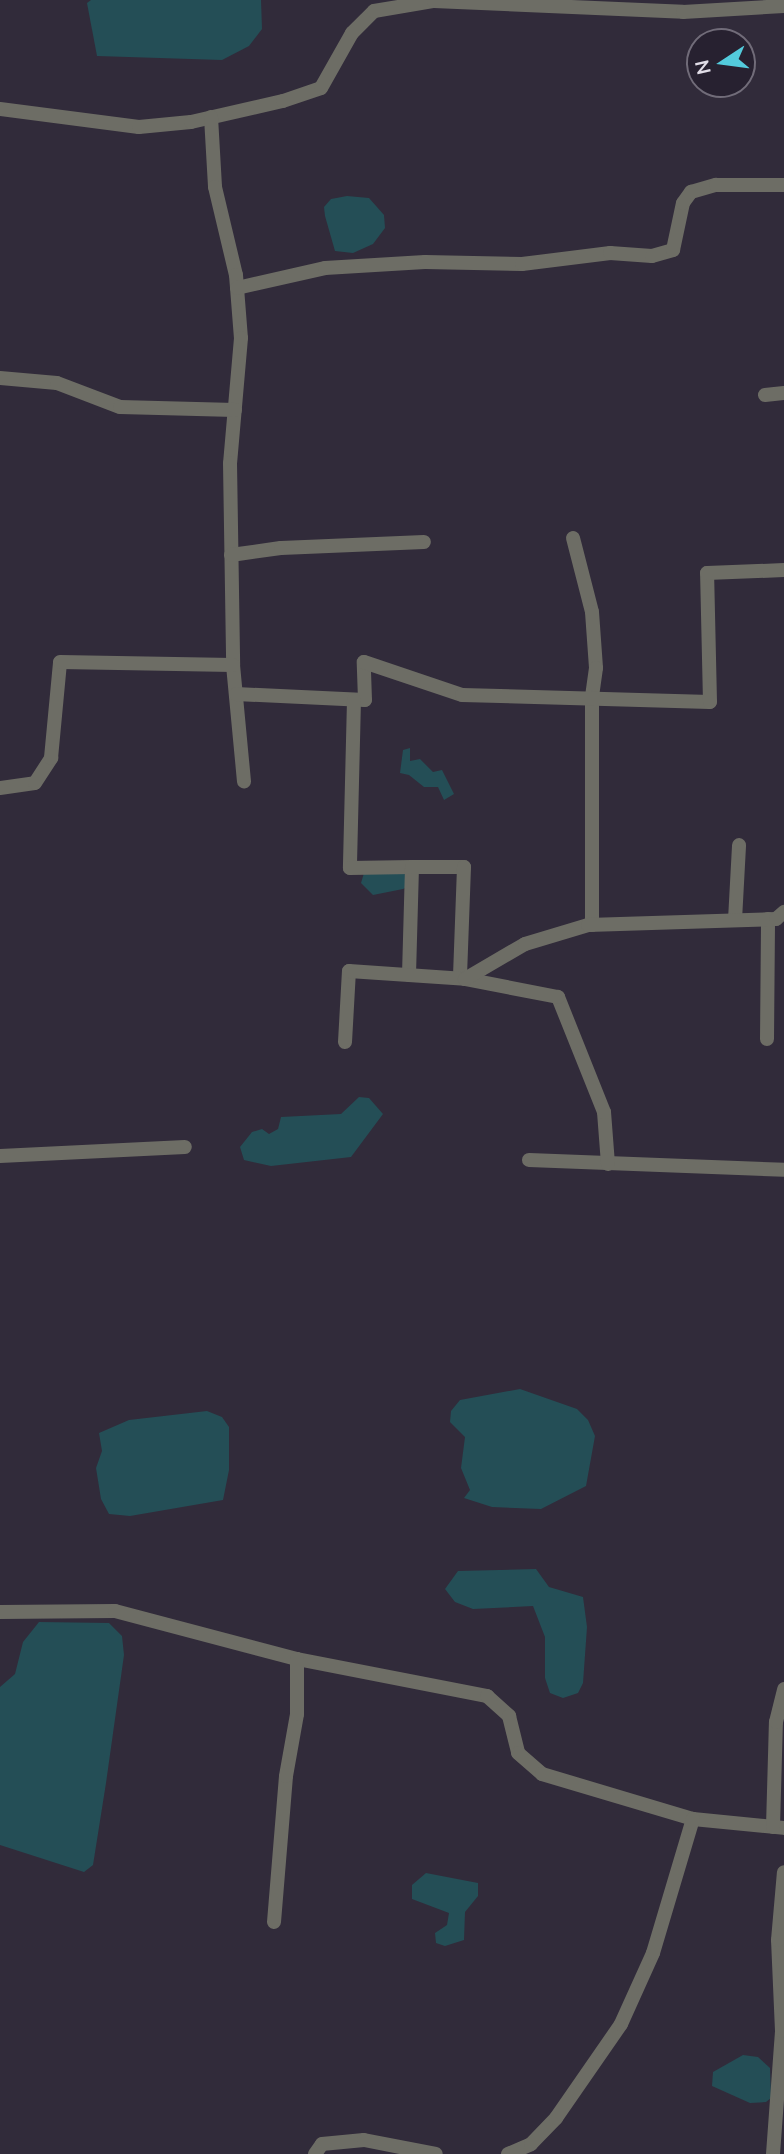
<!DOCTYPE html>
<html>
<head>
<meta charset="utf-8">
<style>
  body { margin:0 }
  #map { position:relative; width:784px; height:2154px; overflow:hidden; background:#312b3a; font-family:Mulish,sans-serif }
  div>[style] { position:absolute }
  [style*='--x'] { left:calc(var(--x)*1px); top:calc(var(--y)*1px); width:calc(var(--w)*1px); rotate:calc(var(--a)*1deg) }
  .water>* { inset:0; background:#244e56 }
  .minor>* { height:14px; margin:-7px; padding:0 7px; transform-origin:7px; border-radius:7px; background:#6d6d65 }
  span { translate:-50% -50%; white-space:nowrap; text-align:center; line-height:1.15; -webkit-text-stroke:5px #272130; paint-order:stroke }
  .north { position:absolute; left:686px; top:28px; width:70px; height:70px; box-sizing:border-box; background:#272130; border:2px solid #716c79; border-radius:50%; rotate:257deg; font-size:19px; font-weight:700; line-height:28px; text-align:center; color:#e1dde7 }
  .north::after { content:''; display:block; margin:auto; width:24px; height:32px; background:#53cbdc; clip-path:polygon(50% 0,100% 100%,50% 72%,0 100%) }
</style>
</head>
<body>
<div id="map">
  <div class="water">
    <i style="clip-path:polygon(91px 0,261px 0,262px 29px,249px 46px,222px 60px,97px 56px,87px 3px)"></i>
    <i style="clip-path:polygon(347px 196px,369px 198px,384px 215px,385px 228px,373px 244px,353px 253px,335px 251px,325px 216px,324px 207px,331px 199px)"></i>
    <i style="clip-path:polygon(410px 748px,410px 761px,420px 759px,433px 772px,442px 770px,454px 794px,444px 800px,438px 787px,424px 787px,409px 775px,400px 773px,403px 750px)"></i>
    <i style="clip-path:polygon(404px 872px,409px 886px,403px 889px,373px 895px,361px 883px,364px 873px)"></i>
    <i style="clip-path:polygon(359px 1097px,369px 1098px,383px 1114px,351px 1157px,271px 1166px,244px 1160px,240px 1147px,252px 1132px,262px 1129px,269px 1134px,278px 1129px,281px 1117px,341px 1114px)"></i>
    <i style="clip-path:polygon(520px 1389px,577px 1409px,588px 1420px,595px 1436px,586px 1486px,541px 1509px,492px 1507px,464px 1498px,470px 1490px,461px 1468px,465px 1437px,450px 1422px,451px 1411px,460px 1400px)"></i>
    <i style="clip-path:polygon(207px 1411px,222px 1417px,229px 1427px,229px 1470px,223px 1500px,130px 1516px,109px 1514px,101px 1499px,96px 1468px,102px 1451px,99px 1433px,129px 1420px)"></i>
    <i style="clip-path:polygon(536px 1569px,549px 1587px,583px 1597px,587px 1627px,583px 1683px,578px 1693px,563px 1698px,550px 1693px,545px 1678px,545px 1637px,533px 1606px,473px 1609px,455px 1602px,445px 1589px,458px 1571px)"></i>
    <i style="clip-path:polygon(39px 1622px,109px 1623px,122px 1636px,124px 1655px,106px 1783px,93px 1865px,84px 1872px,0 1845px,0 1687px,15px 1674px,23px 1642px)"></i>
    <i style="clip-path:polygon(426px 1873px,478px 1883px,478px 1896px,465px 1912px,464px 1940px,445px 1946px,436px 1943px,435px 1933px,447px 1925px,449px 1913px,412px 1899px,412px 1885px)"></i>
    <i style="clip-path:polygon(743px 2055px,758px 2057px,770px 2068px,771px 2098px,766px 2102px,750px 2103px,712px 2086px,713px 2072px)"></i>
  </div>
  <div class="minor">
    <i style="--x:0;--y:109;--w:140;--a:7.4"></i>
    <i style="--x:139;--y:127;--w:52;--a:-5.5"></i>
    <i style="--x:191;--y:122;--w:94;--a:-12.9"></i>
    <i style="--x:283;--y:101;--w:40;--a:-18.9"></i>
    <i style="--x:321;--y:88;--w:63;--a:-60.6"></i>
    <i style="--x:352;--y:33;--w:31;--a:-45"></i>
    <i style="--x:374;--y:11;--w:61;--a:-9.5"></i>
    <i style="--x:434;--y:1;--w:249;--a:2.5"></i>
    <i style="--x:683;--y:12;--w:101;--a:-3.4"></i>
    <i style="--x:211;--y:117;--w:70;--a:86.7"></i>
    <i style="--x:215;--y:187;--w:90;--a:76.6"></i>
    <i style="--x:236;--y:275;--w:63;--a:85.5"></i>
    <i style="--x:241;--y:338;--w:125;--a:95"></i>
    <i style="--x:230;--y:463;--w:202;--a:89.1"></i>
    <i style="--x:233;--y:665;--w:117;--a:84.6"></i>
    <i style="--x:237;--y:288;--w:90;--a:-12.8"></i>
    <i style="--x:325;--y:268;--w:100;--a:-3.4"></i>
    <i style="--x:425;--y:262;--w:97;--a:1.2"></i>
    <i style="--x:522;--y:264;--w:89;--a:-7.1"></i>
    <i style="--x:610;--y:253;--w:42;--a:4.1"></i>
    <i style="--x:652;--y:256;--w:22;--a:-16"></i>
    <i style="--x:673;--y:250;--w:48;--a:-78"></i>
    <i style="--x:683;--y:203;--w:14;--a:-54"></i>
    <i style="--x:691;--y:192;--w:26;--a:-16"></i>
    <i style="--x:716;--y:185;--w:68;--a:0"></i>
    <i style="--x:0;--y:378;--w:57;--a:5"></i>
    <i style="--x:57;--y:383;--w:67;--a:20.9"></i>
    <i style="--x:120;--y:407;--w:115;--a:1.5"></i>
    <i style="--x:765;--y:395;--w:19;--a:-6"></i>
    <i style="--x:573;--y:538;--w:76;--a:75.6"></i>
    <i style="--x:592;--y:612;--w:56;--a:85.9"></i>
    <i style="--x:596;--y:668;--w:29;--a:98"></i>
    <i style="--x:592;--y:697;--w:228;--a:90"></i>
    <i style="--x:231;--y:555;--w:50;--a:-8"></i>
    <i style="--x:281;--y:548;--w:143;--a:-2.4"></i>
    <i style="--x:236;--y:694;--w:129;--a:2.7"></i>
    <i style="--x:365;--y:700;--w:38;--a:-92"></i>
    <i style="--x:364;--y:662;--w:103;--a:18.6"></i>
    <i style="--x:462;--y:695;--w:248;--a:1.6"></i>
    <i style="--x:710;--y:702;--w:129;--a:-91.3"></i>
    <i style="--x:707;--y:573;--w:77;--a:-2.2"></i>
    <i style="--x:354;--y:700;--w:168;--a:91.4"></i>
    <i style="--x:350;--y:868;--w:62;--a:-0.9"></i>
    <i style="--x:412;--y:867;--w:108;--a:91.6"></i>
    <i style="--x:0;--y:788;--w:35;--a:-8"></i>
    <i style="--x:35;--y:783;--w:30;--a:-57"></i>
    <i style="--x:51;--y:758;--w:96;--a:-84.6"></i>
    <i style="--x:60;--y:662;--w:173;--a:1"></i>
    <i style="--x:412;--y:867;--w:52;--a:0"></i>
    <i style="--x:464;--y:867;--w:111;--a:92.1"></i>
    <i style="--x:735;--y:920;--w:75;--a:-86.9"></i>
    <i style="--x:767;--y:1039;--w:120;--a:-89.5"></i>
    <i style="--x:345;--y:1042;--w:71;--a:-86.8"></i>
    <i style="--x:349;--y:971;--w:116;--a:3.9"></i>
    <i style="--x:0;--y:1156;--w:185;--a:-2.8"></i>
    <i style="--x:529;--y:1160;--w:255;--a:2.2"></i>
    <i style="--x:608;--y:1164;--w:52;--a:-94.4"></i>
    <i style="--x:604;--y:1112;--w:124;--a:-111.8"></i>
    <i style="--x:558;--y:997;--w:95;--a:-169"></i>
    <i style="--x:465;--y:979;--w:69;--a:-30.3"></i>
    <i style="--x:525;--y:944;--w:66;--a:-16.8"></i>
    <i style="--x:588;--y:925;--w:188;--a:-1.8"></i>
    <i style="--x:776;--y:919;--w:11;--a:-41"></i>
    <i style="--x:0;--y:1612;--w:115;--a:-0.5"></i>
    <i style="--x:115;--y:1611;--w:188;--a:14.8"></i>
    <i style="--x:297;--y:1659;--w:194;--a:11"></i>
    <i style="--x:487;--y:1696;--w:30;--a:42"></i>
    <i style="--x:509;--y:1716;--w:38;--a:76"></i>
    <i style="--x:518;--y:1753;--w:32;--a:41"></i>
    <i style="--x:542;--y:1774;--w:158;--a:16.6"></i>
    <i style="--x:693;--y:1819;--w:91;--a:5.6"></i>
    <i style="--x:773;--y:1827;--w:105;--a:-88.4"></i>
    <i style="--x:776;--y:1722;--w:34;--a:-76"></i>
    <i style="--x:274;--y:1922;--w:146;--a:-85.3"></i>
    <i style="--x:286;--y:1776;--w:63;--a:-79.9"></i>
    <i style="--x:297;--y:1714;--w:55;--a:-90"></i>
    <i style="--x:315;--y:2154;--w:12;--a:-55"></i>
    <i style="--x:322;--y:2144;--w:42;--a:-5.4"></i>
    <i style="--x:364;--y:2140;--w:73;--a:11"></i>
    <i style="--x:508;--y:2154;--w:25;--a:-23"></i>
    <i style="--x:531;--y:2144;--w:36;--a:-46"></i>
    <i style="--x:556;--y:2118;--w:114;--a:-55.3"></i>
    <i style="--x:621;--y:2024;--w:78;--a:-65.7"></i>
    <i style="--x:653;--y:1953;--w:140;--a:-73.4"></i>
    <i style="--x:773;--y:2154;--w:123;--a:-85.8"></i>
    <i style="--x:782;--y:2031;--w:91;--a:-92.5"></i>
    <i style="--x:778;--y:1940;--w:68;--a:-85"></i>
  </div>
  <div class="north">N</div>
</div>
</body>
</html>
